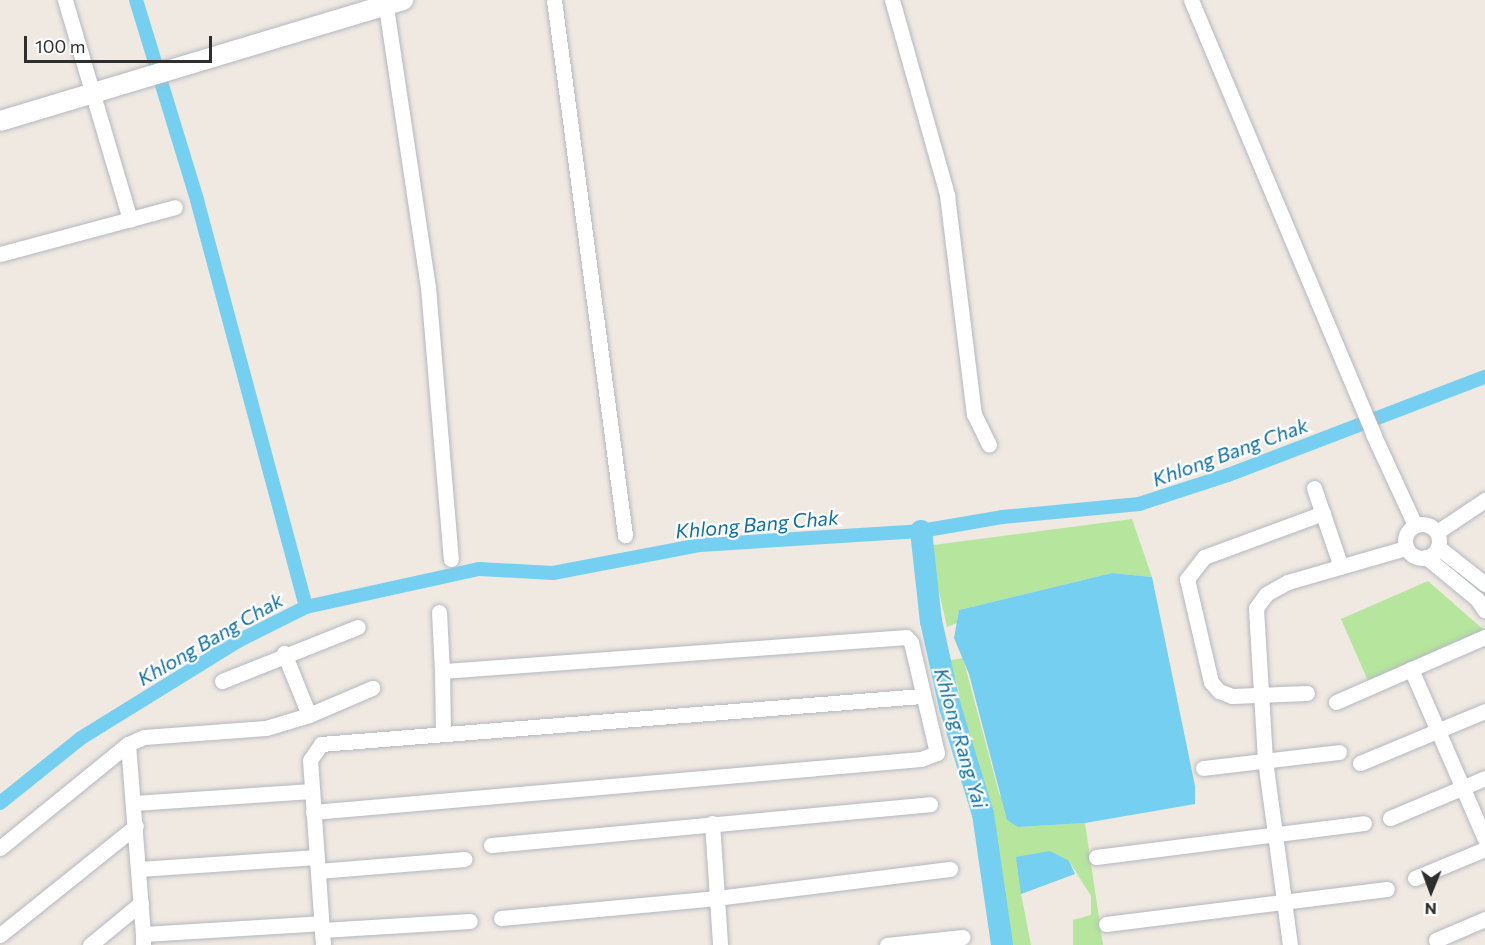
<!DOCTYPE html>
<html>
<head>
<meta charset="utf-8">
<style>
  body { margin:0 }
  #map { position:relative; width:1485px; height:945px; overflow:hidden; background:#efe9e1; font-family:Commissioner,sans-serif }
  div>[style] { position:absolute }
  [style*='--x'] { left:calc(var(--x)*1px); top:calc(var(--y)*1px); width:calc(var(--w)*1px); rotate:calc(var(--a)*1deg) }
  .green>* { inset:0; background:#b6e59e }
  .water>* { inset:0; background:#75cff0 }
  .canal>* { height:14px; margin:-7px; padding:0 7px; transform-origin:7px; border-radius:7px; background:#75cff0 }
  .river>* { height:22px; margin:-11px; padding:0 11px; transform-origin:11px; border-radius:11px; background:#75cff0 }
  .roads { filter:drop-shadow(0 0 2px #b4b7c1) drop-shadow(0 0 2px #b4b7c1) }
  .street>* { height:15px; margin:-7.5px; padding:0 7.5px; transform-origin:7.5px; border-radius:7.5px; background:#fff }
  .street>.ring { margin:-7.5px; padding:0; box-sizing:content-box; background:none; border:15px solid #fff; border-radius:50% }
  .secondary>* { height:20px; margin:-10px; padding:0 10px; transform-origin:10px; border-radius:10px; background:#fff }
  span { translate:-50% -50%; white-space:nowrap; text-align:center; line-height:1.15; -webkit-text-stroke:4.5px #fff; paint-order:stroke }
  .water-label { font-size:20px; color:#0d6fa3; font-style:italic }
  .north { position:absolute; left:1401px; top:861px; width:60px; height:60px; -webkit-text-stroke:4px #fff; paint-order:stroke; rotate:181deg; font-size:16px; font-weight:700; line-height:24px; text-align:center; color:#2e2e2e }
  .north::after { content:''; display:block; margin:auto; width:21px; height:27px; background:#2e2e2e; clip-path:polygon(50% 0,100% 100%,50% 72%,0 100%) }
  .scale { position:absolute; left:24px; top:36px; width:188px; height:27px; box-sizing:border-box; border:3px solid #2e2e2e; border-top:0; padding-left:8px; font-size:18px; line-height:21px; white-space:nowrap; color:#2e2e2e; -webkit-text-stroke:4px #fff; paint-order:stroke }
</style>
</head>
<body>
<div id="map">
  <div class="green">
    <i style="clip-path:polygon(1132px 519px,1152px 577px,1112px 573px,959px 610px,957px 623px,947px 627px,930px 552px,933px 545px)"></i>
    <i style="clip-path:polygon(1428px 581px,1485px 631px,1368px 681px,1341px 619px)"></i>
    <i style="clip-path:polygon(963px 658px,999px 793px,1018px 827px,1085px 823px,1103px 945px,1073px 945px,1073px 920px,1091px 915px,1091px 896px,1069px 861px,1021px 894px,1031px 945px,1011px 945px,983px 791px,967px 742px,957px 684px,945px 661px)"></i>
  </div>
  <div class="water">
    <i style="clip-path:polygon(1112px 573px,1152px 577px,1195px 786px,1195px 804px,1085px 823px,1018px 827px,1007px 820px,969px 674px,954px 638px,959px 610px)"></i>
    <i style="clip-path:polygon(1050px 851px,1069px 861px,1075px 874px,1021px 894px,1016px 857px)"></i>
  </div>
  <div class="canal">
    <i style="--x:136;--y:0;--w:209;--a:73"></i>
    <i style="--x:197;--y:200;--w:421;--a:75"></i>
    <i style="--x:0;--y:803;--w:104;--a:-38.7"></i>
    <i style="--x:81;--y:738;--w:185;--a:-31.7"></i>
    <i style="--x:238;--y:641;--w:76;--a:-26.6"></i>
    <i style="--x:306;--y:607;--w:177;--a:-12.4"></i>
    <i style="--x:479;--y:569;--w:74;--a:3.1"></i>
    <i style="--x:553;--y:573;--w:150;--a:-10.8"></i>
    <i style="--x:700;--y:545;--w:221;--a:-3.6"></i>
    <i style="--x:921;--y:531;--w:82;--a:-9.8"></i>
    <i style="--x:1002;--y:517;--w:138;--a:-5.4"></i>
    <i style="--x:1139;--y:504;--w:94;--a:-18"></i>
    <i style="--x:1228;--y:475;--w:275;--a:-20.9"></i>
  </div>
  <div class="river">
    <i style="--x:921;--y:531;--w:91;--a:83.7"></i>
    <i style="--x:931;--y:621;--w:88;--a:77.5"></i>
    <i style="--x:950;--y:707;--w:112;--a:72.9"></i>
    <i style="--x:983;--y:814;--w:132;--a:81.7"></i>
  </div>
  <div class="roads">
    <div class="street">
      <i style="--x:65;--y:0;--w:229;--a:73.5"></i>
      <i style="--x:385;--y:0;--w:290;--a:81.5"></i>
      <i style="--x:428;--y:287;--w:273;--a:85.2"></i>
      <i style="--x:554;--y:0;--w:540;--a:82.44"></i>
      <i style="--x:892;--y:0;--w:203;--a:74.2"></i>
      <i style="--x:947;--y:195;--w:221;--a:83"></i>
      <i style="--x:974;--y:414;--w:34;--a:64"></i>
      <i style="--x:1191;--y:0;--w:471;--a:67.2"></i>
      <i style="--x:1373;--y:434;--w:100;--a:65.2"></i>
      <i style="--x:0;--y:254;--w:181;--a:-15"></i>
      <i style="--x:1314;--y:488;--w:83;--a:71.1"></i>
      <i class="ring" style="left:1405px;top:524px;width:19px;height:19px"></i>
      <i style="--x:1437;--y:532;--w:58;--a:-33.7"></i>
      <i style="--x:1438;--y:547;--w:60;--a:38.2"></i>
      <i style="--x:1426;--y:557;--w:66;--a:39.5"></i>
      <i style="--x:1477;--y:599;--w:14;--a:56"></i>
      <i style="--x:439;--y:612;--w:59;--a:87.1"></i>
      <i style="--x:1411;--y:669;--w:185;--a:66.5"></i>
      <i style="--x:222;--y:681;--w:146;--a:-21.7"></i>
      <i style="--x:1307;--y:693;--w:75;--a:177.7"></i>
      <i style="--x:1232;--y:696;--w:14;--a:-159"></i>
      <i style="--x:1219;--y:691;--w:12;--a:-132"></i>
      <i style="--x:1211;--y:682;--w:106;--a:-103.1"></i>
      <i style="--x:1187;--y:579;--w:28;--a:-52"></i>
      <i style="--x:1204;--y:557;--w:127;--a:-20.3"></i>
      <i style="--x:1336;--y:702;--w:163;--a:-23.6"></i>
      <i style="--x:309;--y:715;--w:69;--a:-23.2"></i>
      <i style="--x:128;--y:744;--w:17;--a:-24"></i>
      <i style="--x:144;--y:737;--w:122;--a:-4.2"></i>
      <i style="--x:266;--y:728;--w:45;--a:-16.8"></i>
      <i style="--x:309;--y:715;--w:67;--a:-112"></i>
      <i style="--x:1360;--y:763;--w:135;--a:-22.6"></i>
      <i style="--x:1203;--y:768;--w:137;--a:-6.7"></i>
      <i style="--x:134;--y:803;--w:178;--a:-3.9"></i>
      <i style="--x:313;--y:812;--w:610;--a:-4.98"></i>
      <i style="--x:921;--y:759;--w:17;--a:-21"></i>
      <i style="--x:937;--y:753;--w:114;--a:-103.2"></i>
      <i style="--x:911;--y:642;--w:7;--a:-135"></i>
      <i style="--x:906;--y:637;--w:465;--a:175.8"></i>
      <i style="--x:442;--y:671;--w:63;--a:89.1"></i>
      <i style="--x:1390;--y:818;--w:103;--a:-22.8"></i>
      <i style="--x:712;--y:823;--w:122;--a:86.2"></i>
      <i style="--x:491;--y:845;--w:441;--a:-5.3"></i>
      <i style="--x:0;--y:848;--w:165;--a:-39.1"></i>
      <i style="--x:128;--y:744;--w:191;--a:85.5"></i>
      <i style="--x:1096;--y:857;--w:270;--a:-7.2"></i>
      <i style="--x:139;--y:869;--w:178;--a:-3.9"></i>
      <i style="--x:318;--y:871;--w:147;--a:-4.7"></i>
      <i style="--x:1415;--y:878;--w:76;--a:-22.5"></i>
      <i style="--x:501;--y:918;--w:217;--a:-5.3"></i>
      <i style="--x:717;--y:898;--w:235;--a:-7.1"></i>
      <i style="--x:1106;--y:924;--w:283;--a:-7.1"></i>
      <i style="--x:322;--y:930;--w:148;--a:-3.5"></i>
      <i style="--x:0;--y:935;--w:174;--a:-38.7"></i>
      <i style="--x:1436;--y:940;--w:53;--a:-23.2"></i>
      <i style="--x:90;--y:945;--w:66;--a:-39.5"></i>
      <i style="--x:143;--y:945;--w:11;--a:-90"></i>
      <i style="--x:143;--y:934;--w:178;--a:-3.5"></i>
      <i style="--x:323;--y:945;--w:185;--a:-94"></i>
      <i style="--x:310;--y:760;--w:19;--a:-55"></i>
      <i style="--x:321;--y:744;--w:603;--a:-4.57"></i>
      <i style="--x:887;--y:945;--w:76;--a:-6"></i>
      <i style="--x:1290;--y:945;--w:187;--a:-97.7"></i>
      <i style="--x:1265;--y:760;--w:152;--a:-93.4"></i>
      <i style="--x:1256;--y:608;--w:17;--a:-54"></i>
      <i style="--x:1266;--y:594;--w:25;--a:-29"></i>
      <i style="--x:1288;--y:582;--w:123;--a:-16.1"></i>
    </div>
    <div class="secondary">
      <i style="--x:0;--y:121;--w:421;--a:-16.7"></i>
    </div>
  </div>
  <div class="water-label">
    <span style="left:1230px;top:452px;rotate:-20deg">Khlong Bang Chak</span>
    <span style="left:757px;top:524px;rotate:-5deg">Khlong Bang Chak</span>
    <span style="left:210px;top:639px;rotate:-30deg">Khlong Bang Chak</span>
    <span style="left:961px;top:738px;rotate:74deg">Khlong Rang Yai</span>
  </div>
  <div class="north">N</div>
  <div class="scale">100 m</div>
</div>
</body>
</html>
